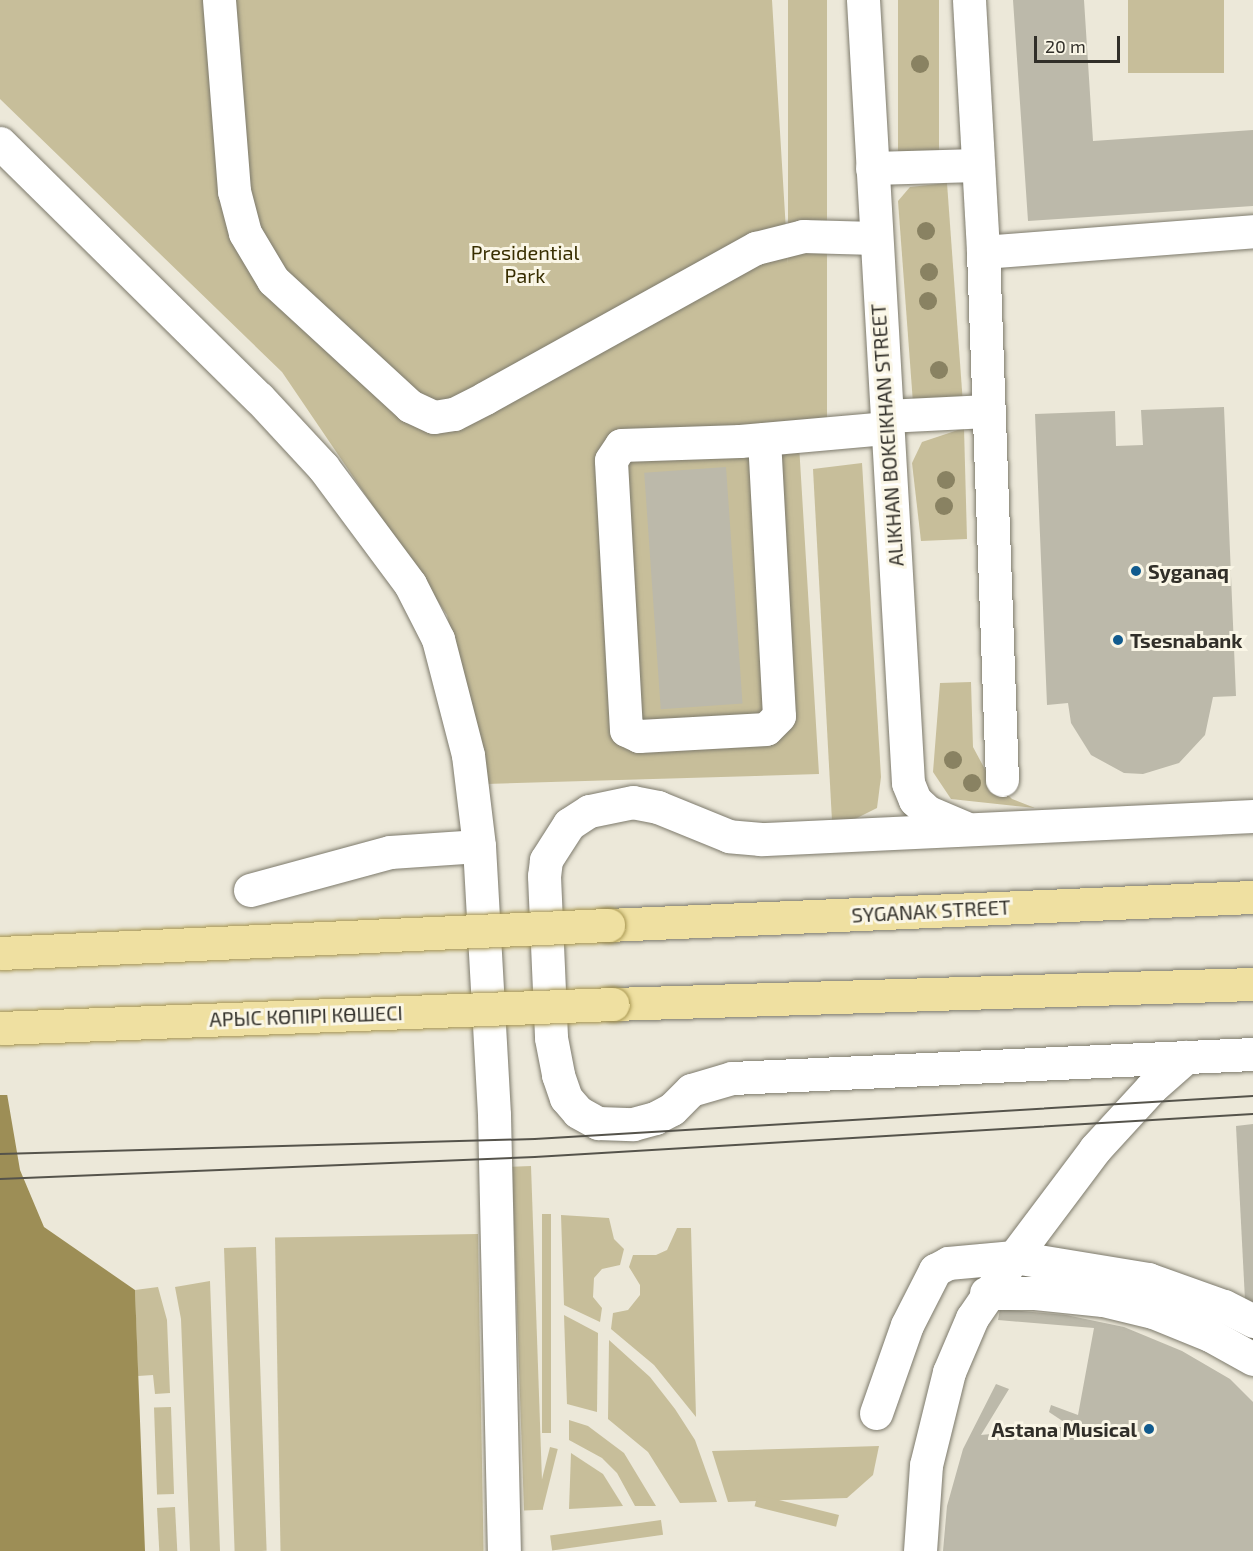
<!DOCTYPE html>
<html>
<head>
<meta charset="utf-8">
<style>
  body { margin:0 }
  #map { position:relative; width:1253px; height:1551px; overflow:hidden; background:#ece8d9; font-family:"Exo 2",sans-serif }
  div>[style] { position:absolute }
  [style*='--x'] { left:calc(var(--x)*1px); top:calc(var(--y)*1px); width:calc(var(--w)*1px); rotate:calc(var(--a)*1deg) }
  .green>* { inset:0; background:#c7be9a; transform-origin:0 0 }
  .water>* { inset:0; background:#9d8e56 }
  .pier>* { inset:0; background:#ece8d9 }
  .building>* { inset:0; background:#bcb9aa; transform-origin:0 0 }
  .roads { filter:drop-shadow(0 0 2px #7d7a6c) drop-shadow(0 0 2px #7d7a6c) }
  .minor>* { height:33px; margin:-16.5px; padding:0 16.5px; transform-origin:16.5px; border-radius:16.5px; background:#fff }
  .major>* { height:33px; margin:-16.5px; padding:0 16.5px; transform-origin:16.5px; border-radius:16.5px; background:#efe0a1 }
  .tram>* { height:1.5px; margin:-0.75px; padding:0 0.75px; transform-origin:0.75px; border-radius:0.75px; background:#55534b }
  .bridges { filter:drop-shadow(0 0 2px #a5944f) drop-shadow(0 0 2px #a5944f) }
  .major-bridge>* { height:33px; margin:-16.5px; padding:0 16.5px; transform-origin:16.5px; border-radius:16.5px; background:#efe0a1 }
  .trees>* { width:18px; height:18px; margin:-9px; border-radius:50%; background:#898262 }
  .dots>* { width:16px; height:16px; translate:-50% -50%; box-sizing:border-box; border:3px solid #faf6e6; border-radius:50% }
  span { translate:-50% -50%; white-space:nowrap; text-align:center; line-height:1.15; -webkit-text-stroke:6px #faf6e6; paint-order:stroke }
  .park-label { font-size:20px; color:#382e00 }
  .street-label { font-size:20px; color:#312f29 }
  .poi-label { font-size:20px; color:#312f29; font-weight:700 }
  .left { translate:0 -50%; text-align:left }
  .right { translate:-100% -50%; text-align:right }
  .scale { position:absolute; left:1034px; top:36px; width:86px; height:27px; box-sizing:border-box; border:3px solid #312f29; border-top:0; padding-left:8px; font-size:18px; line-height:21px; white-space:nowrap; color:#312f29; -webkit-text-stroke:4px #faf6e6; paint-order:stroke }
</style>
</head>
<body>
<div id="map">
  <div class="green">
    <i style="clip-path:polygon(0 0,772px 0,819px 774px,486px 784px,447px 615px,282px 372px,0 99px)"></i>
    <i style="left:788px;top:0;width:39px;height:436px"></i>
    <i style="left:898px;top:0;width:41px;height:164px"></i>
    <i style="left:1128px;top:0;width:96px;height:73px"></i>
    <i style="clip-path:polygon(947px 183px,963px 404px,913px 403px,898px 201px,910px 187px)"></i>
    <i style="clip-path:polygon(964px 428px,967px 539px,921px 541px,912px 463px,922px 442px)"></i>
    <i style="clip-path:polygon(862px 463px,881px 777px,877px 808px,855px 819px,832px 821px,813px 469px)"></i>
    <i style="clip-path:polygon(971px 682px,973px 747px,988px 775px,1012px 799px,1035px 808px,951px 799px,933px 772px,940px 683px)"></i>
    <i style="left:531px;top:1166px;width:344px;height:19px;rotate:88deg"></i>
    <i style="left:542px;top:1214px;width:9px;height:219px"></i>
    <i style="clip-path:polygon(561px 1215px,609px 1218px,614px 1239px,624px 1249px,620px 1265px,602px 1269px,594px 1278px,593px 1297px,602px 1308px,600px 1322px,564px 1305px)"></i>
    <i style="clip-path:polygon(677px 1228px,691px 1228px,696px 1417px,654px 1365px,611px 1329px,613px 1313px,628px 1310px,640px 1295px,640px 1285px,629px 1267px,633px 1255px,656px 1255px,667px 1250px)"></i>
    <i style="left:478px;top:1234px;width:317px;height:203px;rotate:89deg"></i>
    <i style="left:256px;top:1247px;width:304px;height:32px;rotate:88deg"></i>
    <i style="clip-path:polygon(210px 1281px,220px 1551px,190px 1551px,181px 1319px,175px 1287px)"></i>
    <i style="clip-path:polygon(158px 1287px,167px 1320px,170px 1393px,155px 1394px,153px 1375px,138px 1376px,135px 1290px)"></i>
    <i style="clip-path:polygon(564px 1315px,598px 1333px,597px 1412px,567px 1404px)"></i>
    <i style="clip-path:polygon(609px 1340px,650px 1377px,675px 1409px,695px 1440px,717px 1502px,680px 1503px,648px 1452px,608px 1419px)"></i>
    <i style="left:171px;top:1407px;width:87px;height:17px;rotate:88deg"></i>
    <i style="clip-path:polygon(569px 1420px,588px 1426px,624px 1453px,656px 1506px,635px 1506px,617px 1473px,602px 1458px,569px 1440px)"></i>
    <i style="clip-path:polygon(879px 1446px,873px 1475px,847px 1498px,728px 1502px,712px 1451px)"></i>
    <i style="left:550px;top:1447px;width:8px;height:62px;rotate:14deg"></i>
    <i style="clip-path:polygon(571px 1453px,603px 1474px,623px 1506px,569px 1509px)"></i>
    <i style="left:175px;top:1507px;width:44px;height:18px;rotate:87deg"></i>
    <i style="left:839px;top:1515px;width:12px;height:84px;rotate:104deg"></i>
    <i style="left:661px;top:1520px;width:15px;height:112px;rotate:82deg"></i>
  </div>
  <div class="water">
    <i style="clip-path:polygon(0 946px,5px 1082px,20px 1170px,44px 1227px,135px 1290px,145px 1551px,0 1551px)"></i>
  </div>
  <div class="pier">
    <i style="clip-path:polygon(0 943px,3px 946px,11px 1095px,0 1095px)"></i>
  </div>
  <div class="building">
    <i style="clip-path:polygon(1013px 0,1084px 0,1093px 141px,1253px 130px,1253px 206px,1028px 221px)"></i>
    <i style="clip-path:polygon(1224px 407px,1236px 696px,1213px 697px,1205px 735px,1179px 763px,1143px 774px,1124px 773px,1091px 755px,1071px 723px,1068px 703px,1047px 705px,1035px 414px,1115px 411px,1116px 446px,1143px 445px,1141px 410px)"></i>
    <i style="left:726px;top:467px;width:237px;height:82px;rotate:86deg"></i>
    <i style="clip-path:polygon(1253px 1124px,1253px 1306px,1245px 1300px,1236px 1126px)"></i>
    <i style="clip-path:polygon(1000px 1309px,1066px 1315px,1124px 1327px,1182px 1351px,1230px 1379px,1253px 1402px,1253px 1551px,943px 1551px,947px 1506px,963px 1449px,996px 1384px,1009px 1389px,981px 1435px,1070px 1426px,1049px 1412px,1051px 1405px,1078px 1415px,1094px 1328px,998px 1320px)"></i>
  </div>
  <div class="roads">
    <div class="minor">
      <i style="--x:219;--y:0;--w:192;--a:85.5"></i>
      <i style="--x:234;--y:191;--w:43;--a:75.3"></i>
      <i style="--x:245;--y:233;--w:55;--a:59.2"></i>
      <i style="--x:273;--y:280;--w:186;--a:42.6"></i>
      <i style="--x:410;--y:406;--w:26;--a:25"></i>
      <i style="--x:434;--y:417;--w:20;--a:-9"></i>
      <i style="--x:454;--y:414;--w:35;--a:-27"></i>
      <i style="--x:485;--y:398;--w:310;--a:-29"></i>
      <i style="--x:756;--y:248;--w:49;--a:-14.3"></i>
      <i style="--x:803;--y:236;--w:72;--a:1.6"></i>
      <i style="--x:863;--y:0;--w:784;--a:86.71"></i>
      <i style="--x:908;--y:783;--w:18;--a:68"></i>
      <i style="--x:915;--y:800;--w:18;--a:43"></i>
      <i style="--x:928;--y:812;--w:39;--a:23"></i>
      <i style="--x:969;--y:0;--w:252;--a:86.8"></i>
      <i style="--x:983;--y:252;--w:271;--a:-4.4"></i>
      <i style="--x:0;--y:143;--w:363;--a:44.6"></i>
      <i style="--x:259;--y:398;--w:94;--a:47.2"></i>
      <i style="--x:323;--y:467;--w:146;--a:53.4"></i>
      <i style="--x:410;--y:584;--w:62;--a:63"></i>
      <i style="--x:438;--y:639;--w:120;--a:75.5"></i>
      <i style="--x:468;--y:755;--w:92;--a:83.1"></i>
      <i style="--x:479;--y:846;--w:269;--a:86.8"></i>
      <i style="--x:494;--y:1115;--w:436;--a:88.7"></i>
      <i style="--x:872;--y:168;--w:106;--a:-1.6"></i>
      <i style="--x:983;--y:252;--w:528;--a:87.94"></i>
      <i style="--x:887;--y:416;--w:99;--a:-2.9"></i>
      <i style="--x:764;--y:439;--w:277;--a:86.9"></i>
      <i style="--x:779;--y:716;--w:18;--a:135"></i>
      <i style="--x:766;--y:729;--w:127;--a:176.8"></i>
      <i style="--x:639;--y:736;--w:14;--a:-155"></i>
      <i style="--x:626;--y:730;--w:270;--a:-93.2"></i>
      <i style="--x:611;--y:460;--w:18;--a:-56"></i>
      <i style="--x:621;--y:445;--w:119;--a:-1.9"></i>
      <i style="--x:740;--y:441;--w:148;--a:-5.1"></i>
      <i style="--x:1253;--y:816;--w:493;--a:177.3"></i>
      <i style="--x:761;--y:839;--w:32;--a:-175"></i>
      <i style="--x:729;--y:836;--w:77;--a:-157.8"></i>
      <i style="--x:658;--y:807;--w:25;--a:-169"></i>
      <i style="--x:633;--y:802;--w:45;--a:168.4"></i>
      <i style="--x:589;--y:811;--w:24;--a:147"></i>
      <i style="--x:569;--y:824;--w:43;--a:122.6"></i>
      <i style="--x:546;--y:860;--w:16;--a:97"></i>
      <i style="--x:544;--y:876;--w:162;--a:87.5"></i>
      <i style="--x:551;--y:1038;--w:38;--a:79"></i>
      <i style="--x:558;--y:1075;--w:24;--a:71"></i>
      <i style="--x:566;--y:1098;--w:18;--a:49"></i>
      <i style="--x:578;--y:1112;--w:23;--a:29"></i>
      <i style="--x:598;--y:1123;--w:35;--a:2"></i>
      <i style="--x:633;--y:1124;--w:23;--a:-15"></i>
      <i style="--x:655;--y:1118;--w:19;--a:-28"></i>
      <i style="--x:672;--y:1109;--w:27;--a:-45"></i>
      <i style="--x:691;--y:1090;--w:43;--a:-16.3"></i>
      <i style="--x:732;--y:1078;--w:522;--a:-2.64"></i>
      <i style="--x:250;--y:890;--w:145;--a:-15.2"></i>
      <i style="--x:390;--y:852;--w:89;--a:-3.9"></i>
      <i style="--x:986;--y:1293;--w:49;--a:0"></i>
      <i style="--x:1035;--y:1293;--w:68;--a:5.9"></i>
      <i style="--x:1103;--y:1300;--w:51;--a:13.5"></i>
      <i style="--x:1153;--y:1312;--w:61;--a:22"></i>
      <i style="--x:1210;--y:1335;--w:49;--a:29.2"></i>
      <i style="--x:876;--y:1413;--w:93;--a:-70.6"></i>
      <i style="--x:907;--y:1325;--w:62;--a:-63"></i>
      <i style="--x:935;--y:1270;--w:15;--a:-28"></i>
      <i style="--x:948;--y:1263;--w:66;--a:-5.2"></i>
      <i style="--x:1014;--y:1257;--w:135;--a:-53.1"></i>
      <i style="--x:1095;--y:1149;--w:83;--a:-47.4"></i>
      <i style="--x:1151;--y:1088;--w:47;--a:-41.5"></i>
      <i style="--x:920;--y:1551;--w:86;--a:-86"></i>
      <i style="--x:926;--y:1465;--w:96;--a:-76.1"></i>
      <i style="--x:949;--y:1372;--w:59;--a:-66.9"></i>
      <i style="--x:972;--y:1318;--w:74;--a:-55.5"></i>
      <i style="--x:1014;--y:1257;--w:136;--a:9.3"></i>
      <i style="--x:1148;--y:1279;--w:81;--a:19.6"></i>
      <i style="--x:1224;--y:1306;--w:33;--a:27"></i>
    </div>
    <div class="major">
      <i style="--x:608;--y:925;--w:646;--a:-2.49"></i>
      <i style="--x:613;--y:1004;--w:640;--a:-1.79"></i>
    </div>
  </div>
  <div class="tram">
    <i style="--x:0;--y:1154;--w:535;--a:-1.61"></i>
    <i style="--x:535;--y:1139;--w:719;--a:-3.43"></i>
    <i style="--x:0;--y:1179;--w:535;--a:-2.35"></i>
    <i style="--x:535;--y:1157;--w:719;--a:-3.43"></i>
  </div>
  <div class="bridges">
    <div class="major-bridge">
      <i style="--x:0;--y:953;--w:609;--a:-2.64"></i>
      <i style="--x:0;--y:1028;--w:613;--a:-2.24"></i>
    </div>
  </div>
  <div class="trees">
    <i style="left:920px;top:64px"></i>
    <i style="left:926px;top:231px"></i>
    <i style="left:929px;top:272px"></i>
    <i style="left:928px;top:301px"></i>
    <i style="left:939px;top:370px"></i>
    <i style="left:946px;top:480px"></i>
    <i style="left:944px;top:506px"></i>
    <i style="left:953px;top:760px"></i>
    <i style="left:972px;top:783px"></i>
  </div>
  <div class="dots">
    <i style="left:1136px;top:571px;background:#115b8e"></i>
    <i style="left:1118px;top:640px;background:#115b8e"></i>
    <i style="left:1149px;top:1429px;background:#115b8e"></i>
  </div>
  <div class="park-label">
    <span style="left:525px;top:264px">Presidential<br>Park</span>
  </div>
  <div class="street-label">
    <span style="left:887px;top:435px;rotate:-94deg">ALIKHAN BOKEIKHAN STREET</span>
    <span style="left:931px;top:911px;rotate:-3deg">SYGANAK STREET</span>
    <span style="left:306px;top:1016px;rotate:-2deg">АРЫС КӨПІРІ КӨШЕСІ</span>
  </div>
  <div class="poi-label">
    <span class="left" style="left:1148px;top:571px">Syganaq</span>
    <span class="left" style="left:1130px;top:640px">Tsesnabank</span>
    <span class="right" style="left:1137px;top:1429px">Astana Musical</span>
  </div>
  <div class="scale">20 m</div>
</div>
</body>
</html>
